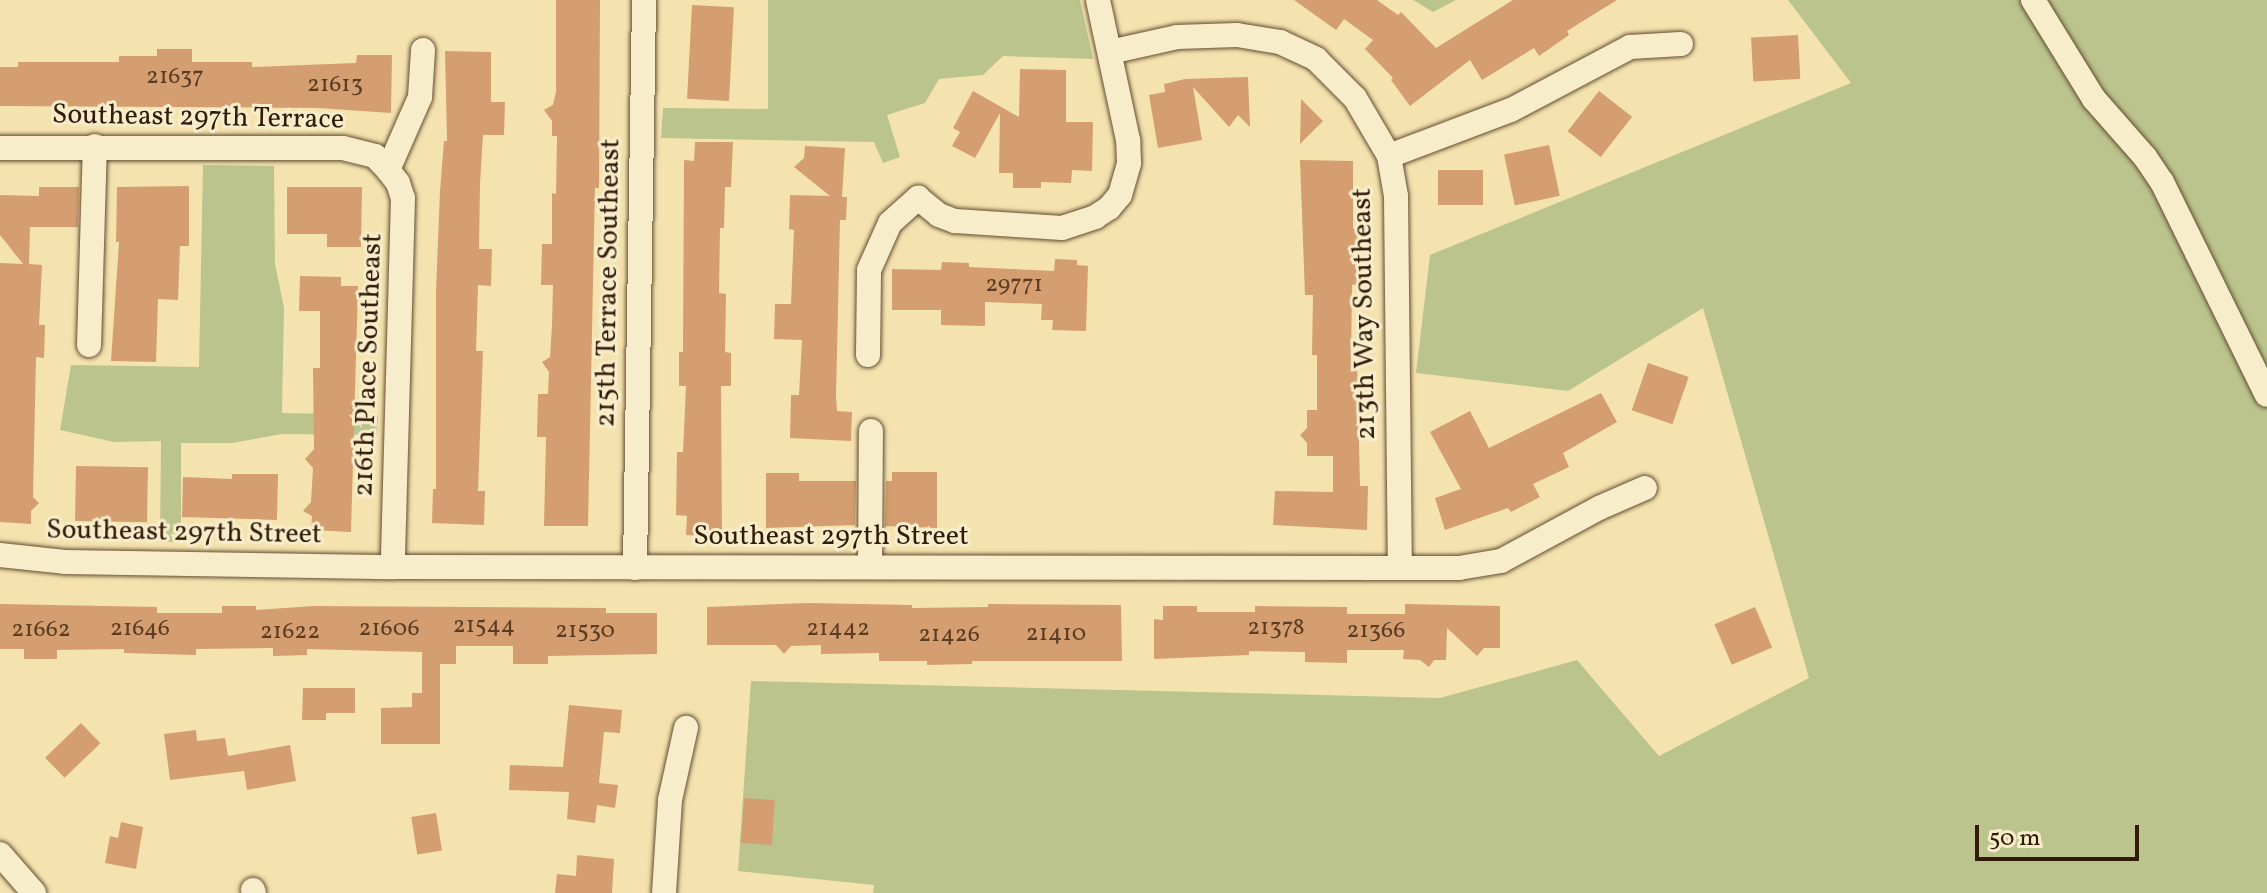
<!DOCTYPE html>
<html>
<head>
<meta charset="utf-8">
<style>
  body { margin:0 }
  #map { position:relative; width:2267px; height:893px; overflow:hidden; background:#f5e3af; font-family:Vollkorn,serif }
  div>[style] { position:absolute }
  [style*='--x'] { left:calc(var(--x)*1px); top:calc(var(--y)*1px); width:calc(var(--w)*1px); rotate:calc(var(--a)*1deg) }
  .green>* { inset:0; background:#bac48c }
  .building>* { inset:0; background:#d49e70; transform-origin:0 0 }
  .roads { filter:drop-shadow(0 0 2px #634d32) drop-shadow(0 0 2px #634d32) }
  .minor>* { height:24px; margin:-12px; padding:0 12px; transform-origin:12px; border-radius:12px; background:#f8edcb }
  span { translate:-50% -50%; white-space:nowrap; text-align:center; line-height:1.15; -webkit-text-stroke:6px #f8edcb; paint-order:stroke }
  .number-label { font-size:24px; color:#5a3c23 }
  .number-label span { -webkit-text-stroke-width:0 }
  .street-label { font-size:28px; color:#321b09 }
  .scale { position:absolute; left:1975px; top:825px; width:164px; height:36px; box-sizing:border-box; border:4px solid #321b09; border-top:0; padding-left:10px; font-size:24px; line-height:28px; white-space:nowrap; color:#321b09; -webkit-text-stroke:6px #f8edcb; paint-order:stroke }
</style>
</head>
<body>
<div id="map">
  <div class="green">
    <i style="clip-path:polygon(768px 0,1080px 0,1093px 59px,1003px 56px,983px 75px,939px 79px,925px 103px,887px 115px,900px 157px,883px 163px,874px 142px,661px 138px,663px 108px,768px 109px)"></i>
    <i style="clip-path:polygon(1413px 0,1456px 0,1433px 12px)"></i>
    <i style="clip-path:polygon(1788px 0,2267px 0,2267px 893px,873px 893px,874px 885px,738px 871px,751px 681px,1440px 698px,1577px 660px,1659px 756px,1809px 678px,1703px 308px,1568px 391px,1416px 373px,1430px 255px,1851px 83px)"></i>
    <i style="clip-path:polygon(203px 165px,274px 166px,275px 264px,284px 308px,282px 413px,378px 415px,377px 435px,282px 434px,232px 443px,181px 443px,181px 542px,160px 542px,161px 441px,114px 442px,60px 430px,71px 365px,199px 367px)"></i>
  </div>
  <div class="building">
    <i style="clip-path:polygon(556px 0,600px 0,599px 188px,595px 188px,588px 526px,544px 526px,546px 437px,537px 437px,538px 394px,548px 394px,549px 372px,542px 362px,550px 357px,552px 325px,553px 285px,541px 285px,542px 244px,552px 244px,552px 193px,556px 194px,557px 136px,552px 136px,552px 121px,544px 110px,553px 105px,556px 92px)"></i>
    <i style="clip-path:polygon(1294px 0,1377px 0,1398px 15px,1401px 12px,1436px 48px,1513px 0,1617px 0,1567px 31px,1569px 35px,1539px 56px,1534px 48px,1482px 80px,1470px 60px,1410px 106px,1391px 80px,1393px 78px,1365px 49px,1373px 40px,1344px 19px,1336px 30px)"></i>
    <i style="left:692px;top:5px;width:42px;height:94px;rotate:3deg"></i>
    <i style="left:1798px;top:35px;width:44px;height:47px;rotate:87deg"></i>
    <i style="clip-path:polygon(157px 49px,192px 49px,192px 62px,252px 62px,252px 67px,356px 63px,357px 55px,392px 55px,391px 113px,318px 108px,0 106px,0 67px,18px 67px,18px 62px,119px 62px,119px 56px,157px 56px)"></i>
    <i style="clip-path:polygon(445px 51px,491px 52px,491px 102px,505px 102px,504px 135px,483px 135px,480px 184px,479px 249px,492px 249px,491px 286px,478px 285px,476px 351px,483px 351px,478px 491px,485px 491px,484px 525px,432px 523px,433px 489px,436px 489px,436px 290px,440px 191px,444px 141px,447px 141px)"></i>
    <i style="clip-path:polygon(1020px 69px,1066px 70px,1066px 122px,1093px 122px,1092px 171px,1072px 170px,1071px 183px,1041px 182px,1041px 188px,1013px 188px,1013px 173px,999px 173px,1000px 113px,975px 158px,952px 146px,960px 132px,953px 128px,973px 91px,1019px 117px)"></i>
    <i style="clip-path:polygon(1248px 77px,1250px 127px,1238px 115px,1229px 127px,1193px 87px,1202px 140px,1158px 148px,1149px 95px,1165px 92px,1164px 84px,1185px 79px)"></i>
    <i style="left:1599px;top:91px;width:42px;height:51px;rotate:38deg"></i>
    <i style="clip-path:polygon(1301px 99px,1323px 121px,1300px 144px)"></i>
    <i style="clip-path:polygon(695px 142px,733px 142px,731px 187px,725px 187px,724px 228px,720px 228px,719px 293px,726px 294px,725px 352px,731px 353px,731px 386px,721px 386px,722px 537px,686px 535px,687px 516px,676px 515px,677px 452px,683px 452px,686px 386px,679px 386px,679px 352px,683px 352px,684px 160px,694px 161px)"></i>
    <i style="left:1549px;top:145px;width:52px;height:46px;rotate:78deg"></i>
    <i style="clip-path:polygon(805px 146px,845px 148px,842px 197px,847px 197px,846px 220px,840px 220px,836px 396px,837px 411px,852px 412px,851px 441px,790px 438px,791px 395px,799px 395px,802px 340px,774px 339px,775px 304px,791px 304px,794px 230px,789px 229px,790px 195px,830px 196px,794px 167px,804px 158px)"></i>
    <i style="clip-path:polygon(1300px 160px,1353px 161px,1353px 229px,1357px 229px,1361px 284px,1352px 285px,1351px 362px,1357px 362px,1360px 486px,1368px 486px,1367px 530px,1273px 525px,1275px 491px,1333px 492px,1333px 456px,1307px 456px,1307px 443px,1300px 435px,1307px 428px,1307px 410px,1317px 410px,1317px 355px,1312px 355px,1313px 295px,1305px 295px)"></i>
    <i style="left:1438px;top:170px;width:45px;height:35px"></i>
    <i style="clip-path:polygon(189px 186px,189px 246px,180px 246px,178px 300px,158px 299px,156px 362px,111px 361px,119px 242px,116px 242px,117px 187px)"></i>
    <i style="clip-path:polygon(39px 187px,79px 187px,78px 227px,30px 227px,29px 264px,42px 265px,39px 325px,45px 325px,44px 358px,36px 357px,33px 497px,39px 503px,31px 511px,31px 524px,0 522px,0 263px,23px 264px,0 235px,0 195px,39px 196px)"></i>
    <i style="clip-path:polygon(287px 187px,362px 187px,361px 247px,327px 247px,327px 234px,287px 234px)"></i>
    <i style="clip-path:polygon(1055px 259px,1077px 260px,1077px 265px,1088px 266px,1086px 331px,1052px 330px,1053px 320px,1041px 320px,1042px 304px,985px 302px,985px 326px,941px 325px,941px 310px,892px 310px,892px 269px,941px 270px,942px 262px,969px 263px,969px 267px,1054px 271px)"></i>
    <i style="clip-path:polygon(300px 276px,341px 277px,341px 286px,358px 286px,351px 532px,311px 530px,312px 516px,303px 511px,311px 502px,313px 468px,305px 459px,314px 449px,313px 368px,320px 368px,320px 311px,299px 311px)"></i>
    <i style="left:1648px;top:363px;width:43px;height:50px;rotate:19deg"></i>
    <i style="clip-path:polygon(1601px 393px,1617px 422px,1563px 453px,1569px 467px,1533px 484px,1540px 497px,1511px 512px,1508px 508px,1445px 530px,1435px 498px,1461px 489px,1430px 432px,1470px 411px,1489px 448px)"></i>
    <i style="left:76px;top:466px;width:72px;height:55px;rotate:1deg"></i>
    <i style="clip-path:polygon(892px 472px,937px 472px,937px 528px,885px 526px,886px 481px,892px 481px)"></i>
    <i style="clip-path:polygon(766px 473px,799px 473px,799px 481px,856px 481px,855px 525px,766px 528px)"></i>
    <i style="clip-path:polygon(232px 474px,278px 474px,277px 520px,182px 517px,183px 477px,232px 479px)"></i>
    <i style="clip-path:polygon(807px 603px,912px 605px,912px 608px,988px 607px,988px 604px,1121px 605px,1122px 661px,972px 661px,972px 664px,927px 665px,927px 661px,879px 661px,879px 653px,821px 654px,821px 645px,791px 646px,784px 654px,776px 645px,707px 645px,707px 607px)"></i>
    <i style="clip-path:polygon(0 604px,157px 607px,157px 613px,222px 613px,222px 606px,256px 606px,256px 610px,313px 606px,606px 608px,606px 613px,657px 613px,657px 654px,548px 656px,548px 664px,513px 664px,513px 646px,456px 646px,456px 664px,440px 664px,440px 744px,381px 744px,381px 708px,412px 707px,412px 693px,422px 693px,422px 652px,307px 649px,307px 655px,273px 656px,273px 648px,196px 649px,196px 655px,124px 653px,124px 649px,57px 650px,57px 659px,24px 659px,24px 649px,0 649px)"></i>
    <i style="clip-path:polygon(1405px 604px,1500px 606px,1500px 648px,1484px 648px,1477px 656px,1447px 628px,1446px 660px,1434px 660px,1429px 667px,1420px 660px,1403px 659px,1404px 650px,1347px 650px,1347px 663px,1305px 662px,1305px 652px,1249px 651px,1249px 655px,1154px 659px,1154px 619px,1163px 620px,1163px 606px,1197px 606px,1197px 612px,1255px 612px,1255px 606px,1347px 607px,1347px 614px,1405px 614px)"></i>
    <i style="left:1755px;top:607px;width:44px;height:44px;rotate:67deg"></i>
    <i style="clip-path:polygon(303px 688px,355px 688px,355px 713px,326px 713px,326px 720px,302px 720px)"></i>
    <i style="clip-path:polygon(569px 705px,622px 710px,620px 733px,604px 732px,599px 783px,618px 785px,615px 808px,597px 805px,595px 823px,567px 819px,569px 792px,509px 790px,510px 765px,563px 767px)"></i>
    <i style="left:81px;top:723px;width:28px;height:50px;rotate:46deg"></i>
    <i style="clip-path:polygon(196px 730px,197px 741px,225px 738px,228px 756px,290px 745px,296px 781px,247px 790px,244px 771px,170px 780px,164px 734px)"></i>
    <i style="left:744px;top:798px;width:31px;height:45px;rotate:4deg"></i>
    <i style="left:436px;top:813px;width:38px;height:25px;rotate:81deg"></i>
    <i style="clip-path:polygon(121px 822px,143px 827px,136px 869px,105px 863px,110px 836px,118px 838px)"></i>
    <i style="clip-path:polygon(577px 855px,614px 859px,612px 893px,555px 893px,557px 874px,576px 876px)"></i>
  </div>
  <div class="roads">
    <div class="minor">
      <i style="--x:2033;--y:0;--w:116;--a:58.4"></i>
      <i style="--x:2094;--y:99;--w:77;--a:48.7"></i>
      <i style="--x:2145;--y:157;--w:30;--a:56"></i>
      <i style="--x:2162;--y:182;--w:237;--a:63.8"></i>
      <i style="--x:1110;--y:52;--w:69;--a:-12.6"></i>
      <i style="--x:1177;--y:37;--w:60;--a:-1.9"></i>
      <i style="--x:1237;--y:35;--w:44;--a:9.2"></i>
      <i style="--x:1280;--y:42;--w:40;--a:25"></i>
      <i style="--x:1316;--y:59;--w:55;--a:45"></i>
      <i style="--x:1355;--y:98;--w:67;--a:59.6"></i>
      <i style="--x:1389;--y:156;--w:41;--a:80.1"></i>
      <i style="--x:1396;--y:196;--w:370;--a:89.4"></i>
      <i style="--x:0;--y:148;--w:343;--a:0"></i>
      <i style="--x:343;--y:148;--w:33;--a:14"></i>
      <i style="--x:375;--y:156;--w:19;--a:47"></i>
      <i style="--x:388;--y:170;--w:16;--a:52"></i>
      <i style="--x:398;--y:183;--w:16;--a:72"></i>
      <i style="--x:403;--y:198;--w:369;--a:91.6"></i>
      <i style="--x:1389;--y:156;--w:130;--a:-20.7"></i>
      <i style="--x:1511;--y:110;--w:135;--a:-27.9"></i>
      <i style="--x:1630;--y:47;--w:51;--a:-3.4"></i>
      <i style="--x:388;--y:170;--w:80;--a:-66.3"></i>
      <i style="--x:420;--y:97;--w:47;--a:-86.3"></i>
      <i style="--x:89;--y:345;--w:199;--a:-88.3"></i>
      <i style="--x:868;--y:355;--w:85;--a:-89.3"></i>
      <i style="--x:869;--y:270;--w:51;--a:-65.9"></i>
      <i style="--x:890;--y:223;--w:38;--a:-42"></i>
      <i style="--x:918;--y:198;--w:27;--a:39"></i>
      <i style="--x:939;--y:215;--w:17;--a:21"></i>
      <i style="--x:955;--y:221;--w:107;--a:3.7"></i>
      <i style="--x:1062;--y:228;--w:35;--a:-18"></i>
      <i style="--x:1095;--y:217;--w:17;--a:-33"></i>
      <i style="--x:1109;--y:208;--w:17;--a:-50"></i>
      <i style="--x:1120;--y:195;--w:33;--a:-74"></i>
      <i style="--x:1129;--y:163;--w:23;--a:-92"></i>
      <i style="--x:1128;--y:140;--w:143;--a:-102.1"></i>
      <i style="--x:0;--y:555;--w:65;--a:6.1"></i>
      <i style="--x:65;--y:562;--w:328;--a:0.9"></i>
      <i style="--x:393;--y:567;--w:1066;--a:0.05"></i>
      <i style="--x:1459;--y:568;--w:43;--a:-9.5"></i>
      <i style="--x:1501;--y:561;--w:111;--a:-28.4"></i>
      <i style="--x:1599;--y:508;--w:50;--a:-23.5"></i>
      <i style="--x:870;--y:567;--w:136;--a:-89.6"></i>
      <i style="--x:635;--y:568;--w:568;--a:-89.09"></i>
      <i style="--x:0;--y:854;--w:52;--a:48.9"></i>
      <i style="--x:253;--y:890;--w:3;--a:72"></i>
      <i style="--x:664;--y:893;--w:93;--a:-86.3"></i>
      <i style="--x:670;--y:800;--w:74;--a:-77.5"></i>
    </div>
  </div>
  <div class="number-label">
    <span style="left:175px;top:78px">21637</span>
    <span style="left:335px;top:86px">21613</span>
    <span style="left:1014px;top:286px">29771</span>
    <span style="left:484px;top:627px">21544</span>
    <span style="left:1276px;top:629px">21378</span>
    <span style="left:140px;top:630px">21646</span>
    <span style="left:389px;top:630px">21606</span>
    <span style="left:838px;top:630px">21442</span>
    <span style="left:41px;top:631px">21662</span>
    <span style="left:585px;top:632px">21530</span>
    <span style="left:1376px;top:632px">21366</span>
    <span style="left:290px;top:633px">21622</span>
    <span style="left:1056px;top:635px">21410</span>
    <span style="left:949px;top:636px">21426</span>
  </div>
  <div class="street-label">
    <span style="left:198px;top:118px;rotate:1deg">Southeast 297th Terrace</span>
    <span style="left:609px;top:283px;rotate:-89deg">215th Terrace Southeast</span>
    <span style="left:1365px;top:314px;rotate:-91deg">213th Way Southeast</span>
    <span style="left:369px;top:365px;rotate:-88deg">216th Place Southeast</span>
    <span style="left:184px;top:533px;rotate:1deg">Southeast 297th Street</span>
    <span style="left:831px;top:537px">Southeast 297th Street</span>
  </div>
  <div class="scale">50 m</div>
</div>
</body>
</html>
